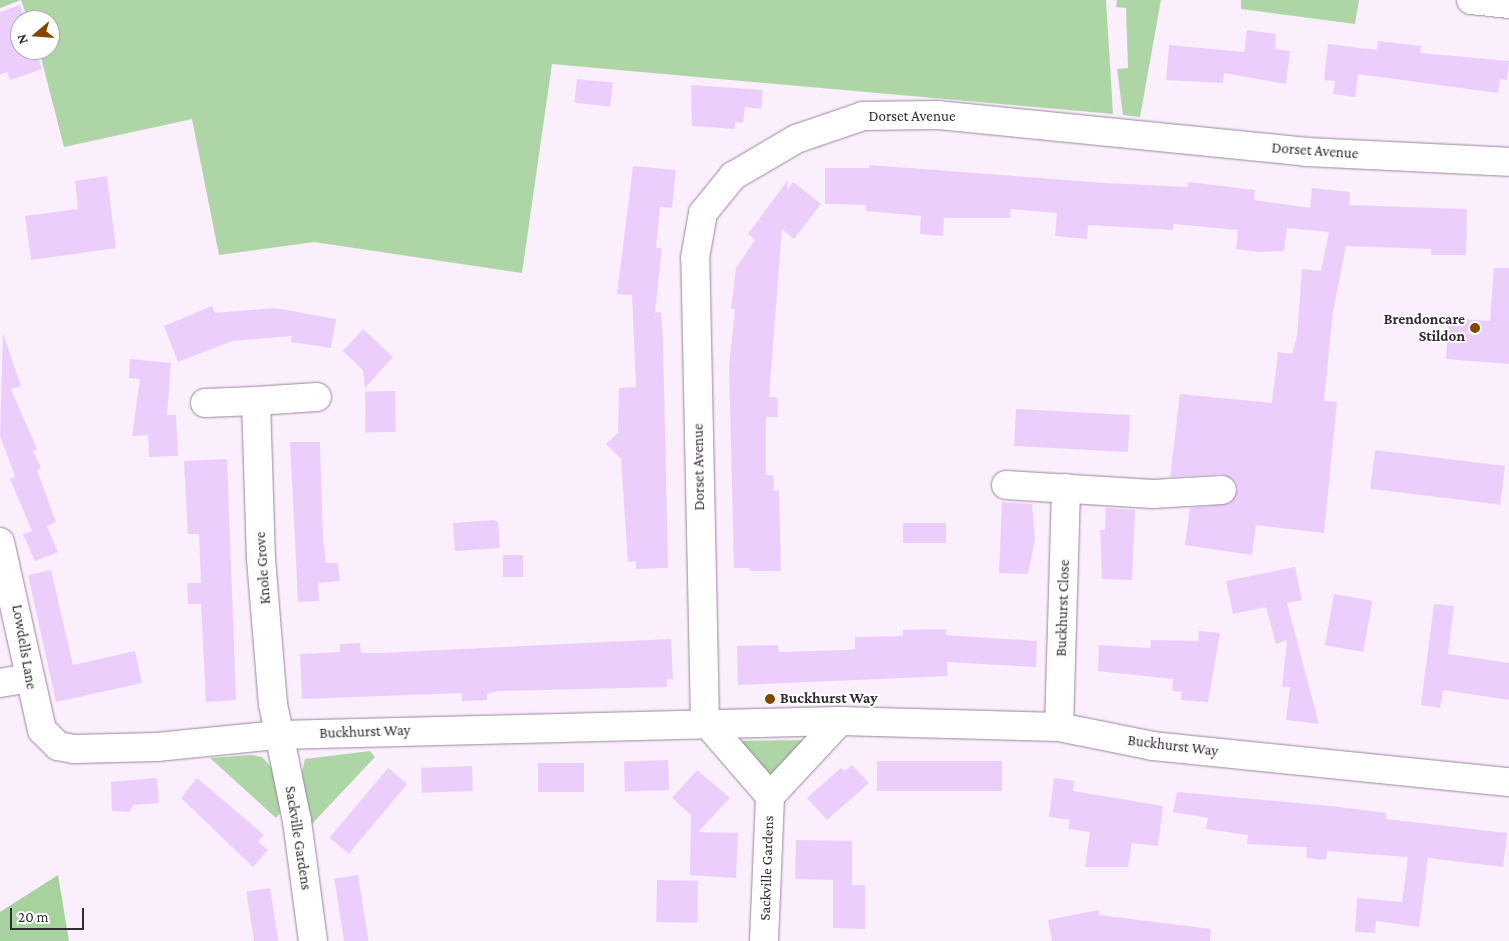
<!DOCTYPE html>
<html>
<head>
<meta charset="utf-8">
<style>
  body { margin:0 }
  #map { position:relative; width:1509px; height:941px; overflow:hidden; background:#fbeefd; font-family:"Crimson Pro",serif }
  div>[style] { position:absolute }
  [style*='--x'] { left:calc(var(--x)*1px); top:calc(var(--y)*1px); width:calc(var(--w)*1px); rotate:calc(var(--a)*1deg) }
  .green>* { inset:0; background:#aed5a6 }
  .forest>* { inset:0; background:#a5d29d }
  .building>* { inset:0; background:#eccefd; transform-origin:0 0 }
  .roads { filter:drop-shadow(0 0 1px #99869d) drop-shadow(0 0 1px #99869d) }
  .minor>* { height:28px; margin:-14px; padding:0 14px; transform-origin:14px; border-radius:14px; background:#fff }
  .dots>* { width:14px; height:14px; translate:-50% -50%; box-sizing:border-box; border:2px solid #fff; border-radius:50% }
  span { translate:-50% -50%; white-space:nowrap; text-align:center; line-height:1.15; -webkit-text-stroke:4px #fff; paint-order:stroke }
  .street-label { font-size:15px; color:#342b35 }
  .poi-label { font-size:15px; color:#342b35; font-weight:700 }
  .right { translate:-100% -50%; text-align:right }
  .left { translate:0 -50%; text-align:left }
  .north { position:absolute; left:10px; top:10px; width:50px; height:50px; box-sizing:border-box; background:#fff; border:1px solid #aeaaae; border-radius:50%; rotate:252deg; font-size:14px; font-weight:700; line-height:20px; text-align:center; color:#342b35 }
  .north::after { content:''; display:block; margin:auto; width:18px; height:22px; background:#824600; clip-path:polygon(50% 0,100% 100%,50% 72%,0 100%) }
  .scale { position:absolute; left:10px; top:908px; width:74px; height:22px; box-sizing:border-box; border:2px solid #342b35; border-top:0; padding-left:6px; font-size:15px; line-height:18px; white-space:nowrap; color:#342b35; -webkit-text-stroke:4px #fff; paint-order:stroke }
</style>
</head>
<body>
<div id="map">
  <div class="green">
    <i style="clip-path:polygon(0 0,1106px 0,1113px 114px,552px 64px,522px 273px,314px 242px,219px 255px,192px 119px,64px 147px,39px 50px,50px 50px,50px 20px,28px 20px,21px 0,0 8px)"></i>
    <i style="clip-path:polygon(1117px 0,1161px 0,1140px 117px,1123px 115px,1117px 69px,1128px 68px,1126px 8px,1116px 7px)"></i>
    <i style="clip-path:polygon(1241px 0,1359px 0,1355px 24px,1241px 9px)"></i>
    <i style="clip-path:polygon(814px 740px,771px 782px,728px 741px)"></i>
    <i style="clip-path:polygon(370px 751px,375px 757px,309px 827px,302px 772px,305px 759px)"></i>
    <i style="clip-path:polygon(251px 755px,262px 757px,276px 772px,280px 813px,276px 818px,210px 758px)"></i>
  </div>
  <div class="forest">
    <i style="clip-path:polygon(58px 875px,69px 941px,0 941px,0 912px)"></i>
  </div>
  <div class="building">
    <i style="clip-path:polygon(20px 5px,25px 20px,20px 20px,20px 50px,35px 50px,42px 69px,10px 80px,7px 72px,0 75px,0 12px)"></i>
    <i style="clip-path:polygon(1247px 30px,1276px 34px,1275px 49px,1290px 51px,1286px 84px,1224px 73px,1223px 83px,1166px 80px,1169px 45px,1244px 52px)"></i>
    <i style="clip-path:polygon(1378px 41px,1421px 46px,1420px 53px,1509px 61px,1507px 80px,1500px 79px,1498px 93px,1358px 74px,1355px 97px,1333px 94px,1335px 81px,1324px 80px,1328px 44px,1377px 50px)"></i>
    <i style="left:577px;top:79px;width:36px;height:24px;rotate:6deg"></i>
    <i style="clip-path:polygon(691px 85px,763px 90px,761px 109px,745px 107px,743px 123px,735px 122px,735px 129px,692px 126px)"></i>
    <i style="clip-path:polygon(869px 165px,1105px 183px,1188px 187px,1188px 182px,1255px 190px,1254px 200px,1310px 208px,1312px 188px,1350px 192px,1349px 205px,1467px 209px,1466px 255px,1431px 255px,1431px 249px,1346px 246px,1333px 312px,1324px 401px,1337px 402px,1324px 533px,1256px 525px,1252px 555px,1185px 545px,1190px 508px,1230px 503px,1238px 490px,1235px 481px,1222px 474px,1170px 477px,1180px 394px,1272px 403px,1278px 352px,1292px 354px,1297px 336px,1302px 269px,1321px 271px,1329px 232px,1287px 228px,1284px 251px,1259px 252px,1236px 249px,1238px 230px,1174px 224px,1173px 230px,1088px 225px,1087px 239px,1055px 236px,1057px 213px,1011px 209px,1010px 218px,944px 218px,943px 236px,920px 234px,921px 216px,866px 211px,866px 205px,825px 204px,825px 168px,869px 168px)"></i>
    <i style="clip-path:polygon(633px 166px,676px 170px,672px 208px,660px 207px,656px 248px,662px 248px,655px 313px,661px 312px,663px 340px,668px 568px,636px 569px,636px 561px,628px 562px,621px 459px,606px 444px,618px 433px,619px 388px,636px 387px,632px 295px,617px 294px)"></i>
    <i style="clip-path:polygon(107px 176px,116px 248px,31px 260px,25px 216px,78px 209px,75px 181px)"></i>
    <i style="clip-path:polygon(788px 180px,787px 190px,793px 182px,821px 204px,794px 239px,782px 229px,769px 397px,777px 397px,778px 417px,766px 417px,766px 475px,773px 475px,774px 491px,779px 490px,781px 571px,750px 571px,749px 568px,734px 568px,729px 366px,735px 309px,731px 309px,736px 268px,755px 240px,748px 234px)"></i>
    <i style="clip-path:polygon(1494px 268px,1509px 268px,1509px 364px,1446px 359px,1449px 318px,1490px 321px)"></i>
    <i style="clip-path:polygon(212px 306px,215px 313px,275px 308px,336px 319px,331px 348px,291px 342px,292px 336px,232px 341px,178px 362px,164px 326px)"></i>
    <i style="clip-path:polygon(363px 329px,393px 357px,365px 388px,363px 370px,343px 351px)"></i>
    <i style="clip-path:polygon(3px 333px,21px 386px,11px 389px,37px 449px,33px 451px,41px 468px,37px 470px,56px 522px,47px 526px,58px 552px,35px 561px,23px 534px,32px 531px,10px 479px,15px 476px,0 436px)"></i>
    <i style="clip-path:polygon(130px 359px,171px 363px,167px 415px,176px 415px,178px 456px,149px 457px,148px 435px,132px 436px,140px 379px,129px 378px)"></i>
    <i style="left:395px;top:391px;width:41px;height:30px;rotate:89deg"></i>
    <i style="left:1016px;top:409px;width:114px;height:37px;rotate:3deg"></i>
    <i style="clip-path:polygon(290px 442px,320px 442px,323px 539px,326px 563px,338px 563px,340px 581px,318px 583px,319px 601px,298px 602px)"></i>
    <i style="left:1375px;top:450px;width:131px;height:39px;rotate:7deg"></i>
    <i style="clip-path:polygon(227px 459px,236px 700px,206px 702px,201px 604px,188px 604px,187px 583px,201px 583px,199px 534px,188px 534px,184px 461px)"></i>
    <i style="clip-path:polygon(1002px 502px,1032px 504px,1035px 540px,1028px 574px,999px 573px)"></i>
    <i style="clip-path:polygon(1106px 508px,1135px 510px,1132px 580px,1102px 579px,1100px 530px,1105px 530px)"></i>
    <i style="clip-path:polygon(494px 520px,498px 522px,500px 548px,455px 551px,453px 523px)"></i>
    <i style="left:903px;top:523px;width:43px;height:20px"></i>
    <i style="left:503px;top:555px;width:20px;height:22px"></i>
    <i style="clip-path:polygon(1295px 567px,1302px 600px,1287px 603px,1319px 724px,1286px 720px,1290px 687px,1282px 687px,1287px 640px,1276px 644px,1266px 607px,1233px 614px,1226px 581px)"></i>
    <i style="clip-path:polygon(51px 570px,73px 665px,135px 651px,142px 683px,56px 702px,28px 575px)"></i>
    <i style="left:1334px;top:594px;width:39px;height:52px;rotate:10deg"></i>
    <i style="clip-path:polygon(1434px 604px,1454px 606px,1448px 654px,1509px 663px,1509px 700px,1443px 690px,1440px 708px,1421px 705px)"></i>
    <i style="clip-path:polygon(946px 629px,946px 635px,1037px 641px,1036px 667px,947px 662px,948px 676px,738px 685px,737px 646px,778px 645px,779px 652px,848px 650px,855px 649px,855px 637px,903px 636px,903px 630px)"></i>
    <i style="clip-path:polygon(1199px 631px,1220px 633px,1208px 702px,1181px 700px,1182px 692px,1172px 691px,1173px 679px,1098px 671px,1099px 645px,1150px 648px,1151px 640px,1198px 641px)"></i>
    <i style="clip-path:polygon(671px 639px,673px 679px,667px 679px,667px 687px,497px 691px,487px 694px,487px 700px,462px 701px,462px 693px,302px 699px,300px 654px,340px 652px,340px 644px,360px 643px,361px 653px,379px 653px)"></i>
    <i style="left:668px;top:760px;width:30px;height:44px;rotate:88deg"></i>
    <i style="left:877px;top:761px;width:125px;height:30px"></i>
    <i style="left:584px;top:763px;width:29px;height:46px;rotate:90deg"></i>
    <i style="clip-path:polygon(852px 765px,869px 783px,827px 820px,807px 798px,841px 768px,845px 771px)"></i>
    <i style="left:472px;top:766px;width:25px;height:51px;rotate:88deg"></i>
    <i style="left:388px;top:768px;width:25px;height:91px;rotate:40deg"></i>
    <i style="clip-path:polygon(697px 770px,730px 798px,698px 832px,738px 833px,736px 878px,690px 875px,691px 815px,672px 798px)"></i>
    <i style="clip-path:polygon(157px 778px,159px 803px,133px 805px,129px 812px,112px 811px,111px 782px)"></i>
    <i style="clip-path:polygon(197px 778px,264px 835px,258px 842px,268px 850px,253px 867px,181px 798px)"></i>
    <i style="clip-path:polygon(1054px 778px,1074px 781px,1073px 791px,1163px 806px,1158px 846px,1132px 843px,1128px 867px,1085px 867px,1090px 832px,1068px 829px,1070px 820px,1049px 817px)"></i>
    <i style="clip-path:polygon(1177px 792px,1331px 806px,1386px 813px,1386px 819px,1507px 833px,1503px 867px,1428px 858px,1419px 927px,1376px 921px,1375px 933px,1355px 932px,1357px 898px,1402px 902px,1408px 857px,1327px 851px,1326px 860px,1315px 859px,1306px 858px,1307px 847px,1247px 844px,1248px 835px,1206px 829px,1208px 818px,1173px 812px)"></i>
    <i style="clip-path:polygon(796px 840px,852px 841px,852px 885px,865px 885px,865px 929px,833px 928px,833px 880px,795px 879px)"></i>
    <i style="left:358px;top:875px;width:67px;height:24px;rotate:81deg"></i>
    <i style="left:657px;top:880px;width:41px;height:42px;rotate:1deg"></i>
    <i style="left:270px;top:888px;width:54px;height:24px;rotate:81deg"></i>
    <i style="clip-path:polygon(1099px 910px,1099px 915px,1211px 929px,1210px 941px,1052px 941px,1048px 920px)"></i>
  </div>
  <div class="roads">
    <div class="minor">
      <i style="--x:1471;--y:0;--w:38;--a:6"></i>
      <i style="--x:256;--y:401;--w:61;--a:-3.8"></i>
      <i style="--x:205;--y:403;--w:51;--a:-2.2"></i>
      <i style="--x:256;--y:401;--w:158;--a:88.2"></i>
      <i style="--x:261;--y:559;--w:145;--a:85.3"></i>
      <i style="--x:273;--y:704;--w:119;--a:78.4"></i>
      <i style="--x:297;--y:821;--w:121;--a:82.4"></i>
      <i style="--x:1006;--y:485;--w:147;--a:3.5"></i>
      <i style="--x:1153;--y:494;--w:69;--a:-3.3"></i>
      <i style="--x:0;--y:542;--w:193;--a:77.4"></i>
      <i style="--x:42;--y:730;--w:23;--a:45"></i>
      <i style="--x:58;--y:746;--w:16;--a:11"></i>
      <i style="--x:74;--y:749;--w:83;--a:-1.4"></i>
      <i style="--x:157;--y:747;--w:122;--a:-5.7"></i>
      <i style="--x:278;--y:735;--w:562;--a:-1.43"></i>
      <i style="--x:840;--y:721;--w:219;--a:1.6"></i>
      <i style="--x:1059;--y:727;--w:96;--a:11.4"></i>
      <i style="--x:1153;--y:746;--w:358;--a:5.8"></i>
      <i style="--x:0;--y:683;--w:28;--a:-10"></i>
      <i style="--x:840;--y:721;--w:103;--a:133"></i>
      <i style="--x:770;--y:796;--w:99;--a:-130.9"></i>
      <i style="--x:705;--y:721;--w:463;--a:-91.2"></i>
      <i style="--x:695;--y:258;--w:46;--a:-79.9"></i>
      <i style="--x:703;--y:213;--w:48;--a:-51"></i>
      <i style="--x:733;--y:176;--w:73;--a:-30.4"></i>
      <i style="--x:796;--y:139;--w:71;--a:-18.9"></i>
      <i style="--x:863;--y:116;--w:75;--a:-0.8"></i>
      <i style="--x:938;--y:115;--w:370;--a:5.7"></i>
      <i style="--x:1306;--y:152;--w:203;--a:2.8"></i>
      <i style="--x:1059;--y:727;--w:239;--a:-88.3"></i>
      <i style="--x:764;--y:941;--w:145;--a:-87.6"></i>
    </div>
  </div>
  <div class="dots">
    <i style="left:1475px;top:328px;background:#824600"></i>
    <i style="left:770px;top:699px;background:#824600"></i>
  </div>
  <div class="street-label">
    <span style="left:912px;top:117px">Dorset Avenue</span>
    <span style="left:1315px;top:151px;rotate:4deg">Dorset Avenue</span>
    <span style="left:699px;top:467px;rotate:-91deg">Dorset Avenue</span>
    <span style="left:263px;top:568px;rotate:-94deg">Knole Grove</span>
    <span style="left:1063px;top:608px;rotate:-88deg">Buckhurst Close</span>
    <span style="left:24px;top:647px;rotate:80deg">Lowdells Lane</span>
    <span style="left:365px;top:732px;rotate:-2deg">Buckhurst Way</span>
    <span style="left:1173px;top:746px;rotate:7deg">Buckhurst Way</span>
    <span style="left:298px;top:838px;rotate:81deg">Sackville Gardens</span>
    <span style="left:767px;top:868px;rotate:-88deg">Sackville Gardens</span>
  </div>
  <div class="poi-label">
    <span class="right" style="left:1465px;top:328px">Brendoncare<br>Stildon</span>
    <span class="left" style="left:780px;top:699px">Buckhurst Way</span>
  </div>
  <div class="north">N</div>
  <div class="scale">20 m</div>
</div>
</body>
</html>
